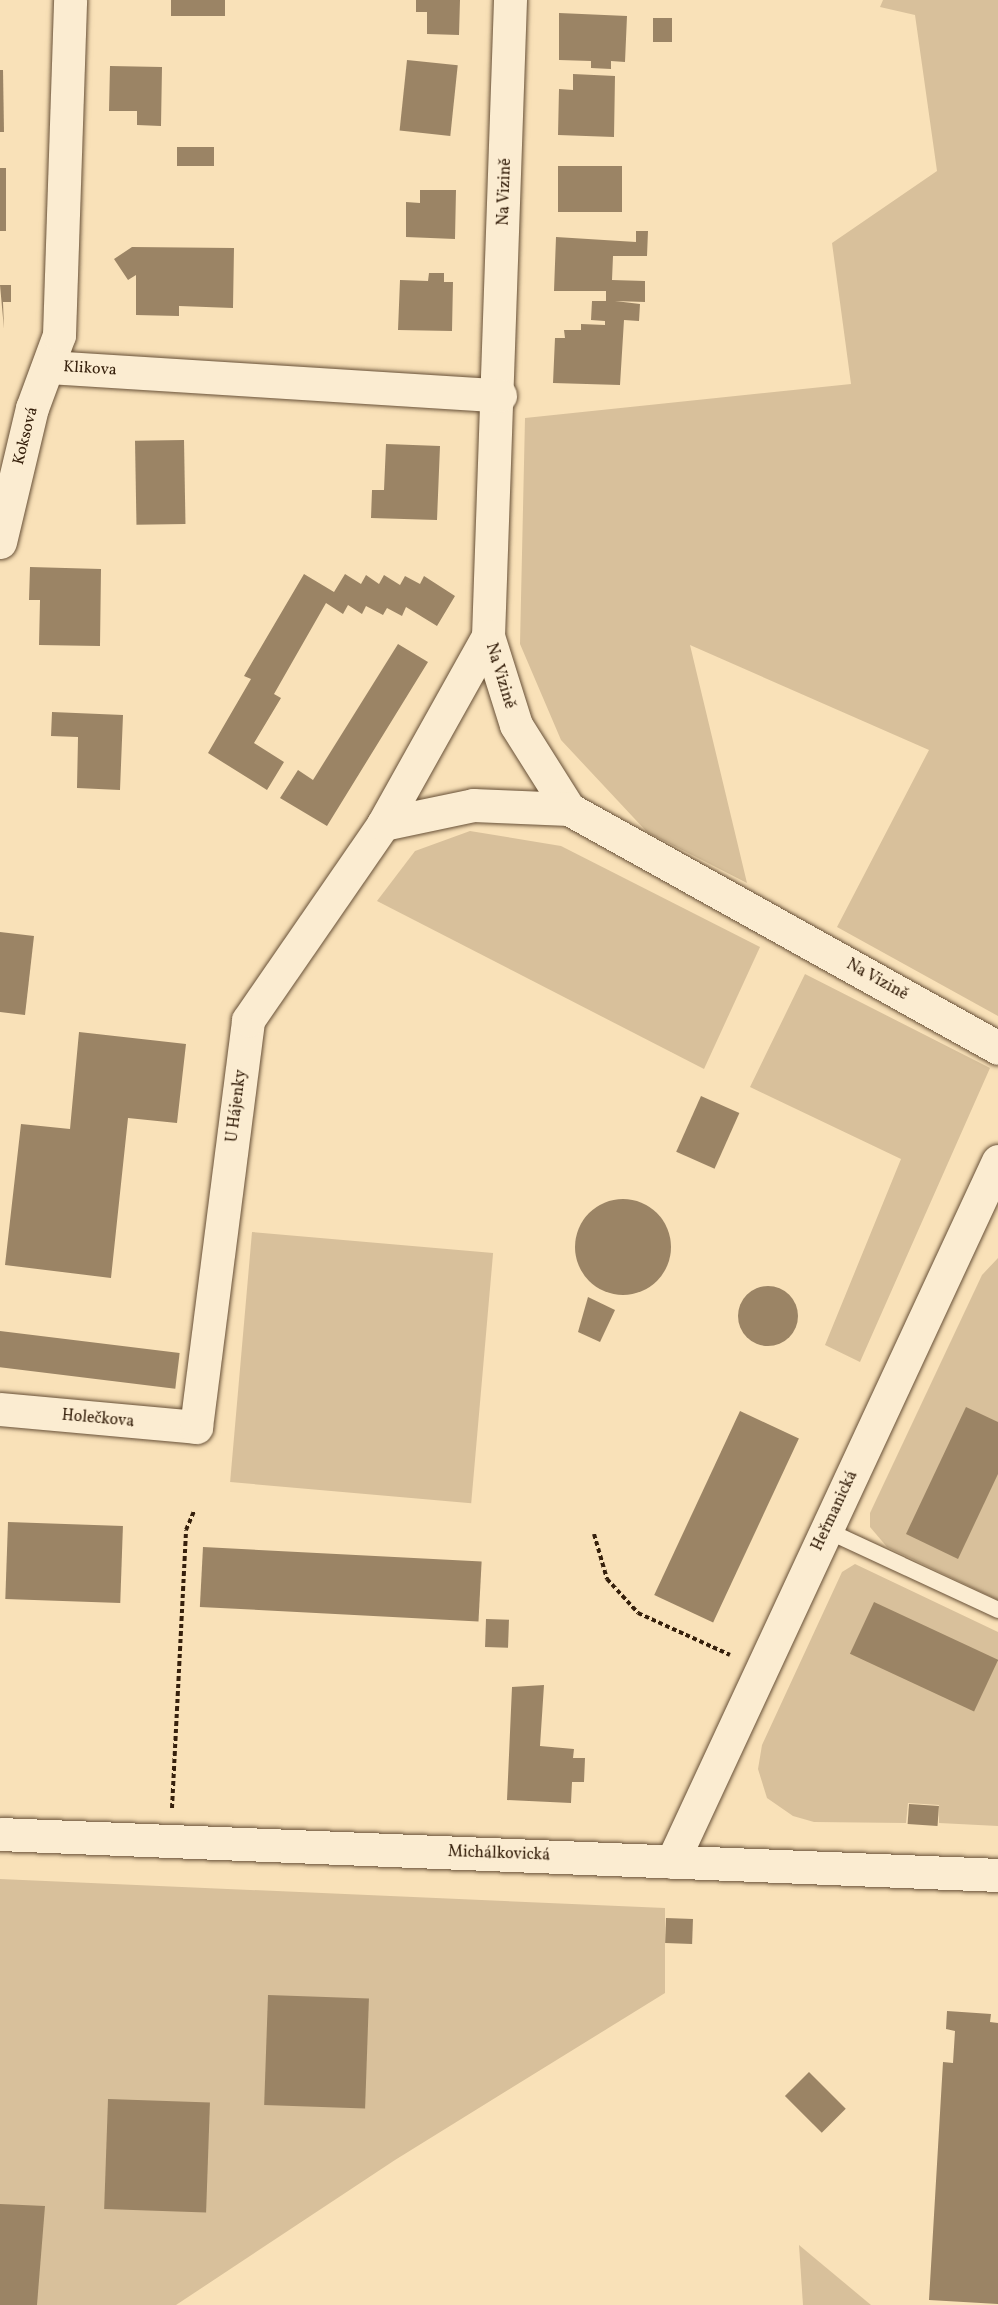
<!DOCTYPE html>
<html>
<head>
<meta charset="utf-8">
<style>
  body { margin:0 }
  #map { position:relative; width:998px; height:2305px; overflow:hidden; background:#f9e1b8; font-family:Vollkorn,serif }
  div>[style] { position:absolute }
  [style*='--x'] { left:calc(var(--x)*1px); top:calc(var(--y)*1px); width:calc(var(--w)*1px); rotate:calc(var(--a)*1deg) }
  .green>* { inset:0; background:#d8c09b; transform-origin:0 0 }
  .building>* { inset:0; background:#9b8465; transform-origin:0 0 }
  .round { border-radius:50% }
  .path>* { height:4px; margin-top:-2px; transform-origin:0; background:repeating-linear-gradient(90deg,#36200c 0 4.5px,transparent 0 7.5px) }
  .roads { filter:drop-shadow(0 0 2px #675037) drop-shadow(0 0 2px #675037) }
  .service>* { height:16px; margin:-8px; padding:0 8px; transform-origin:8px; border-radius:8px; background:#fbecd1 }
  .minor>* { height:33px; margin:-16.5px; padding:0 16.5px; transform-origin:16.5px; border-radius:16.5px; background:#fbecd1 }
  .tertiary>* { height:33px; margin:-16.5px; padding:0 16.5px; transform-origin:16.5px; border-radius:16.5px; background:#fbecd1 }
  span { translate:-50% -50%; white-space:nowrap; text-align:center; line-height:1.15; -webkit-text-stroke:5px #fbecd1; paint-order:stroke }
  .street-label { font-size:16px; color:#36200c }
</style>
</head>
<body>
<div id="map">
  <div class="green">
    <i style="clip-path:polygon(883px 0,998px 0,998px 1016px,837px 927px,929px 750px,690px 645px,747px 883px,647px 832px,561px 740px,520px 644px,525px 418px,851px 384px,832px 243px,937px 171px,915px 15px,880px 7px)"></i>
    <i style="clip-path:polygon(470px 831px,561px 846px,760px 947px,704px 1069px,377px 901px,415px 851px)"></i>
    <i style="clip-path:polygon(805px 974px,990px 1068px,860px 1362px,825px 1345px,901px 1159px,750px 1087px)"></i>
    <i style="left:252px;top:1232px;width:242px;height:251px;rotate:5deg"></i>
    <i style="clip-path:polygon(998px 1258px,998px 1600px,887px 1547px,870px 1527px,870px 1513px,982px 1275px)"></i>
    <i style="clip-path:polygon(855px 1564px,998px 1632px,998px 1826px,939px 1823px,939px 1805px,908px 1803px,906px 1823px,814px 1822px,793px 1816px,767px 1798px,758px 1769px,762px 1745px,842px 1572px)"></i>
    <i style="clip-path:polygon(0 1879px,665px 1908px,665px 1993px,395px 2160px,176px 2305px,0 2305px)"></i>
    <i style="clip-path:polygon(799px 2245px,871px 2305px,803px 2305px)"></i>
  </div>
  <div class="building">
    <i style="left:171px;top:0;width:54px;height:16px"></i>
    <i style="clip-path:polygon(416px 0,460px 0,459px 35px,427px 34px,427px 12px,416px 12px)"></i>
    <i style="clip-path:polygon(559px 13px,627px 16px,625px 62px,611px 61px,611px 69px,591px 68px,591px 61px,559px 60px)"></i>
    <i style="left:653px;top:18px;width:19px;height:24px"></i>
    <i style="left:407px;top:60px;width:51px;height:71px;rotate:6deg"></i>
    <i style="clip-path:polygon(110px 66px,162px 67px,161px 126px,137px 125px,137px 111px,109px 111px)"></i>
    <i style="clip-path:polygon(0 70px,3px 70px,4px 132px,0 132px)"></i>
    <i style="clip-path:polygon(573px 74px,615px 76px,614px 137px,558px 135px,559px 89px,573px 90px)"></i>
    <i style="left:177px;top:147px;width:37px;height:19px"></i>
    <i style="left:622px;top:166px;width:46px;height:64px;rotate:90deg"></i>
    <i style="left:0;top:168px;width:6px;height:63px"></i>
    <i style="clip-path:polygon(420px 190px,456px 190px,455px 239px,406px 237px,406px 202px,420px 203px)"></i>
    <i style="clip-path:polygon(636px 231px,648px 231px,647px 256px,613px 256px,612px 280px,645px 281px,645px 302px,615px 301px,640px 304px,639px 321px,624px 320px,620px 385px,553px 383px,555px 338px,565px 338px,564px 330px,581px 330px,581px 324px,605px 325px,605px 321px,591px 320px,592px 301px,606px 301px,606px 291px,554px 291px,556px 237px,636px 242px)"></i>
    <i style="clip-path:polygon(132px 247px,234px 248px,233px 308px,179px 306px,179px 316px,136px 315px,136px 275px,128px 280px,114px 259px)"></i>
    <i style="clip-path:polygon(429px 273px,444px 273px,444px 282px,453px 282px,452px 331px,398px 330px,400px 280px,428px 281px)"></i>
    <i style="clip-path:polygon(0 285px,11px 285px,11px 302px,3px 302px,4px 329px)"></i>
    <i style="left:184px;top:440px;width:84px;height:49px;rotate:89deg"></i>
    <i style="clip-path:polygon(386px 444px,440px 446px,437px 520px,371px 518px,372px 490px,384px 490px)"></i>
    <i style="clip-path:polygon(30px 567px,101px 569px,100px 646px,39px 645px,40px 600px,29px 600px)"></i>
    <i style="clip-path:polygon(304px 574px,334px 592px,345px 574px,361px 584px,366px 575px,379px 584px,384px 575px,400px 585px,405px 576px,420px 584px,424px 576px,455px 596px,437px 626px,406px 607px,402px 616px,387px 608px,383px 615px,366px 606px,362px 614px,348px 605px,343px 614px,326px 603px,274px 694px,281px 698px,254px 743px,284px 762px,267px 790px,208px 753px,251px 679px,244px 676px)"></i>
    <i style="clip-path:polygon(398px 644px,428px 662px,327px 826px,280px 798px,298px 770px,313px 780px)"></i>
    <i style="clip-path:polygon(52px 712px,123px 715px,120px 790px,77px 788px,78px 737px,51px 736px)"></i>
    <i style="clip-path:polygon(0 932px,34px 936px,25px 1015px,0 1012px)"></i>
    <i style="clip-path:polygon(79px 1032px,186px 1044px,177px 1123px,128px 1118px,111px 1278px,5px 1265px,21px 1124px,70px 1129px)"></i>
    <i style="left:701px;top:1096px;width:42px;height:61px;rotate:24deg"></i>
    <i class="round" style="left:575px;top:1199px;width:96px;height:96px"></i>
    <i class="round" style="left:738px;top:1286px;width:60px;height:60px"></i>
    <i style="clip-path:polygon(588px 1297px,615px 1310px,600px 1342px,578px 1332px)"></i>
    <i style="left:0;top:1331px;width:181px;height:36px;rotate:7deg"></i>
    <i style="clip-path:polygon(966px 1407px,998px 1422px,998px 1474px,958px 1559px,906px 1534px)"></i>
    <i style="left:740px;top:1411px;width:65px;height:203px;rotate:25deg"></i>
    <i style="left:8px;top:1522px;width:115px;height:77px;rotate:2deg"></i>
    <i style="left:203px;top:1547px;width:279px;height:60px;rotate:3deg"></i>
    <i style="left:874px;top:1602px;width:137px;height:57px;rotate:25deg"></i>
    <i style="left:486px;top:1619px;width:23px;height:28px;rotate:2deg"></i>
    <i style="clip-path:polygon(544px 1685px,540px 1746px,574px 1749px,573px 1758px,585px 1758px,584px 1782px,572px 1782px,571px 1803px,507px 1800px,512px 1687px)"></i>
    <i style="left:909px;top:1804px;width:30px;height:20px;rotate:4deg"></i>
    <i style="left:666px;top:1918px;width:27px;height:25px;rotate:2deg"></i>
    <i style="left:268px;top:1995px;width:101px;height:110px;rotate:2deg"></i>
    <i style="clip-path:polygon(947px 2011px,991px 2014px,990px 2022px,998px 2023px,998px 2304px,929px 2300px,943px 2062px,953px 2063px,955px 2031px,946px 2029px)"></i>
    <i style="left:809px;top:2072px;width:52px;height:34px;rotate:45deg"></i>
    <i style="left:108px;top:2099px;width:102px;height:110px;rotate:2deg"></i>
    <i style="clip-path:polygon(0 2204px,45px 2206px,37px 2305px,0 2305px)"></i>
  </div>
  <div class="path">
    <i style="--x:594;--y:1534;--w:47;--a:73.9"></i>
    <i style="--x:607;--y:1579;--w:46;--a:47.6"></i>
    <i style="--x:638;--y:1613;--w:101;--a:24.5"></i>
    <i style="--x:172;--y:1808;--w:278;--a:-87.1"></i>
    <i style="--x:186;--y:1530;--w:21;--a:-67"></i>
  </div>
  <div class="roads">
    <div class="service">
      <i style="--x:826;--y:1530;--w:190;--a:24.9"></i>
    </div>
    <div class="minor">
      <i style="--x:510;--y:0;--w:636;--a:91.98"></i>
      <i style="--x:488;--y:636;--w:93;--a:72.5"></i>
      <i style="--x:516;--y:725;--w:99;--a:57.8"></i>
      <i style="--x:569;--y:809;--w:491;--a:29.1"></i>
      <i style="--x:49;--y:367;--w:452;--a:3.6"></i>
      <i style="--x:0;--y:542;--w:138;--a:-76.6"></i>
      <i style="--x:32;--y:408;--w:78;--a:-69.7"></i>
      <i style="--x:59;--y:335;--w:335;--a:-88.1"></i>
      <i style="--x:383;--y:824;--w:215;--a:-60.8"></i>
      <i style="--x:0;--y:1409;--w:197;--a:5.2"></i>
      <i style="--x:196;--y:1427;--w:410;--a:-82.7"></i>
      <i style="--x:248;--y:1020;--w:238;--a:-55.4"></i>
      <i style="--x:383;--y:824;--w:92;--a:-11.9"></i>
      <i style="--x:473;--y:805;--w:96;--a:2.4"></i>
      <i style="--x:672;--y:1862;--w:773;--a:-65.06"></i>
    </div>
    <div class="tertiary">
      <i style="--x:0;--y:1834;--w:999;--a:2.35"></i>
    </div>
  </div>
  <div class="street-label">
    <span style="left:505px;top:192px;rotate:-88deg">Na Vizině</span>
    <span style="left:90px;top:369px;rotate:4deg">Klikova</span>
    <span style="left:26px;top:436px;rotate:-76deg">Koksová</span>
    <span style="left:500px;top:676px;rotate:73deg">Na Vizině</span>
    <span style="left:877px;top:980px;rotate:29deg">Na Vizině</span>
    <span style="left:237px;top:1106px;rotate:-83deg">U Hájenky</span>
    <span style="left:98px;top:1419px;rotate:5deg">Holečkova</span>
    <span style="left:835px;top:1511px;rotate:-65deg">Heřmanická</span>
    <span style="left:499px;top:1854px;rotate:2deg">Michálkovická</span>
  </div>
</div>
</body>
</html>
